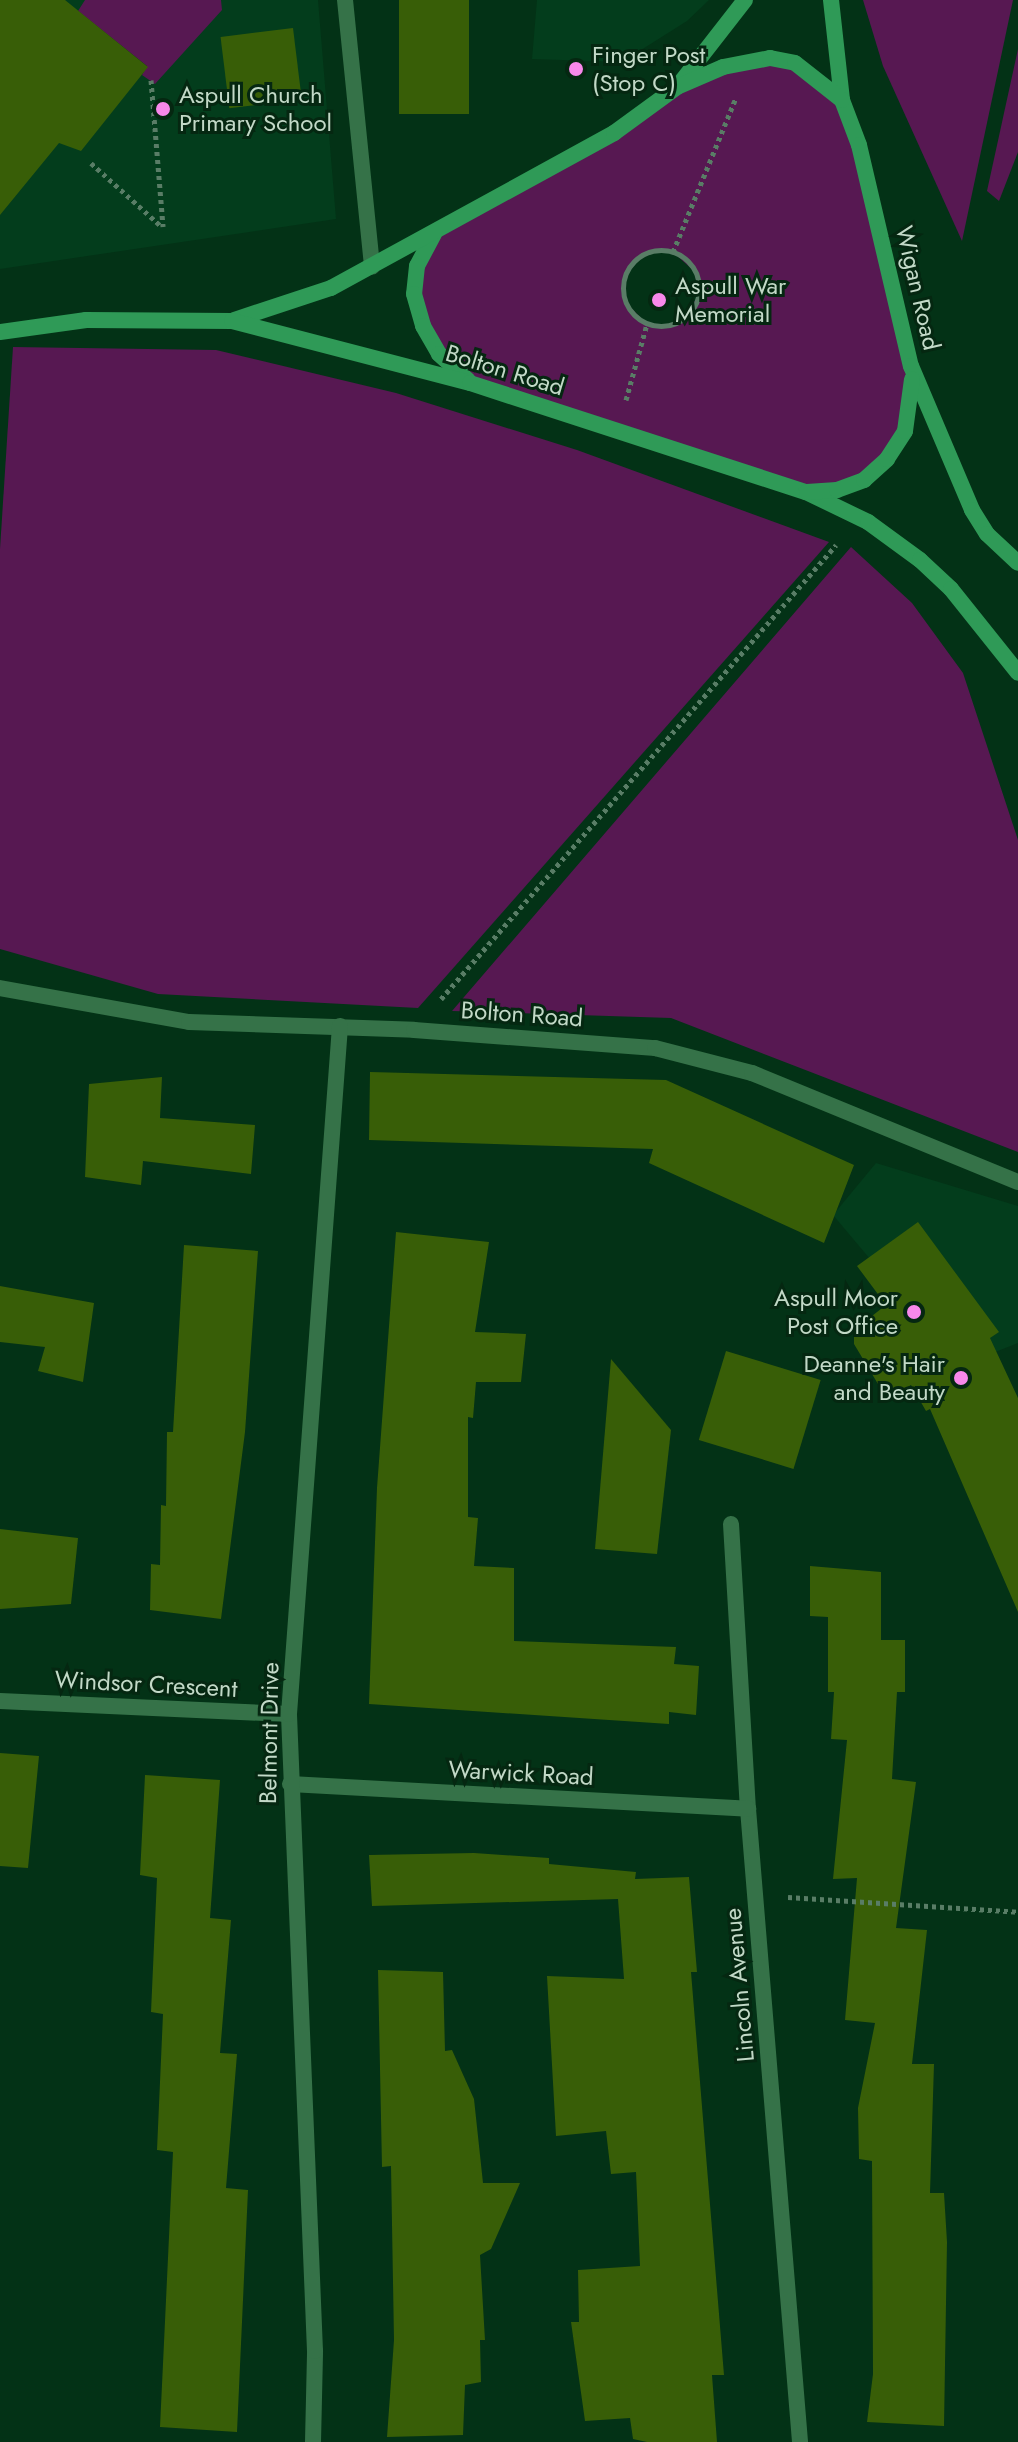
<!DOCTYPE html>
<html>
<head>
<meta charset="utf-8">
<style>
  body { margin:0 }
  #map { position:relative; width:1018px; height:2442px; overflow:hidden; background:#033216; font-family:Jost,sans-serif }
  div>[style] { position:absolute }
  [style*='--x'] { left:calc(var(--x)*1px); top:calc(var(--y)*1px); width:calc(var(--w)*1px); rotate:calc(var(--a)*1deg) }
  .built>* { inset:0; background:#033d1c }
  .green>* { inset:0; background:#571852 }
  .building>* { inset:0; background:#385e07; transform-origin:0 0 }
  .path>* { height:5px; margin-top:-2.5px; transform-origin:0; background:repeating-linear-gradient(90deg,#597d66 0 4px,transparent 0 8px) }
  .path>.ring { margin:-2.5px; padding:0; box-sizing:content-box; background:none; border:5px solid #597d66; border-radius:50% }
  .lane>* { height:16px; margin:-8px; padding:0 8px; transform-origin:8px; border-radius:8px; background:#357248 }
  .street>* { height:16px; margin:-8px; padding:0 8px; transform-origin:8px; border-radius:8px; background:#357248 }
  .secondary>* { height:16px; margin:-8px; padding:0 8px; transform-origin:8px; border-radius:8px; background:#2f9a57 }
  .dots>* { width:22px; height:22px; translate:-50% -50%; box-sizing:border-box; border:4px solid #052711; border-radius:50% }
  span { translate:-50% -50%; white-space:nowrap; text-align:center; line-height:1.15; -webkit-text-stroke:6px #052711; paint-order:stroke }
  .poi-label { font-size:24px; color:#c2d9c7 }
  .left { translate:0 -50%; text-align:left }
  .right { translate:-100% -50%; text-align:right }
  .street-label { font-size:24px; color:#c2d9c7 }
</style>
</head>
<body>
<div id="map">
  <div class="built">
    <i style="clip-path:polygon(0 0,318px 0,336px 219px,0 269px)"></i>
    <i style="clip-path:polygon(537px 0,709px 0,687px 21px,622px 62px,532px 59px)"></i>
    <i style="clip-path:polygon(876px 1163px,1018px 1206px,1018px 1343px,960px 1366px,833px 1215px)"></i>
  </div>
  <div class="green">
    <i style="clip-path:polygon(85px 0,221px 0,222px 10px,155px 84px,142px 75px,147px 66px,78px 11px)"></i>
    <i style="clip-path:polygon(863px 0,1013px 0,962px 241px,883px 66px)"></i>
    <i style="clip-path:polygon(1018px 49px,1018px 152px,999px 201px,987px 191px)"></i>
    <i style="clip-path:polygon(evenodd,795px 63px,842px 100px,911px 366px,905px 431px,864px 480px,806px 492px,470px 383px,423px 326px,417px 266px,435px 232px,723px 67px,795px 63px,652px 251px,673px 252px,695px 272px,698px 297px,676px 324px,647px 324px,625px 302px,623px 289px,631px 265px,652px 251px)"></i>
    <i style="clip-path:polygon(13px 347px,216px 350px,396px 393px,577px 450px,829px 542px,418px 1008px,158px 994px,0 949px,0 549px)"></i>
    <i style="clip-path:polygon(851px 547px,912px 603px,963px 673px,1018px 840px,1018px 1152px,671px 1018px,452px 1011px)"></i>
  </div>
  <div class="building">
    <i style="clip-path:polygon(0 0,65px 0,148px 67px,81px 151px,59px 143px,0 215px)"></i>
    <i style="left:399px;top:0;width:70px;height:114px"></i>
    <i style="left:293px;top:28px;width:72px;height:73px;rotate:83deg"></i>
    <i style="clip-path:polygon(370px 1072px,666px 1080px,854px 1165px,824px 1243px,649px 1163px,653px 1149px,369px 1140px)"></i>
    <i style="clip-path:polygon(162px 1077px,160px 1118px,255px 1125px,251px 1174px,143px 1161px,141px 1185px,85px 1177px,89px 1084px)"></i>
    <i style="clip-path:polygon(918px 1222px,999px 1332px,990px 1338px,1018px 1398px,1018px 1612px,930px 1409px,926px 1411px,911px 1385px,887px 1399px,854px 1344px,854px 1330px,886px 1305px,857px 1266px)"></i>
    <i style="clip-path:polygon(396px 1232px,489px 1242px,475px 1332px,526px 1334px,521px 1382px,476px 1382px,473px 1418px,468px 1417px,468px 1517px,478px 1518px,474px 1566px,514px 1568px,514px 1641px,676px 1647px,674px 1664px,699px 1666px,696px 1715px,669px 1712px,669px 1724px,369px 1704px,377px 1488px)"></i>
    <i style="clip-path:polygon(184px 1245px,258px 1251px,245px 1432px,221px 1619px,150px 1610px,151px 1564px,160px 1565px,161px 1505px,166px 1506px,167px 1432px,173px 1432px)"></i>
    <i style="clip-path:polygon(0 1286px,94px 1303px,83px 1382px,38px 1371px,45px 1347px,0 1342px)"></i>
    <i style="left:726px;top:1351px;width:99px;height:93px;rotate:17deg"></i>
    <i style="clip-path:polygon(611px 1359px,671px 1430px,657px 1554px,595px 1549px)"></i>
    <i style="clip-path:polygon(0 1529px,78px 1538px,71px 1604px,0 1609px)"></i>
    <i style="clip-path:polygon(810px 1566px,881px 1572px,881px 1640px,905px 1640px,905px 1692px,897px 1692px,892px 1779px,916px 1782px,896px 1928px,927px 1930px,912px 2064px,934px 2064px,930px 2193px,944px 2193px,947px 2242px,944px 2426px,867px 2422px,873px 2374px,872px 2161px,859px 2159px,858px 2108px,875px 2023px,845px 2020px,857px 1878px,833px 1879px,847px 1740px,831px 1739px,834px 1692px,828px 1692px,828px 1617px,810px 1616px)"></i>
    <i style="clip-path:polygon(0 1753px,39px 1756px,28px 1868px,0 1866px)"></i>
    <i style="clip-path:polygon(145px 1775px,220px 1780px,210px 1918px,231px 1920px,220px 2053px,237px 2054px,226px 2188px,248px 2190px,237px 2432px,160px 2427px,173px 2152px,157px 2150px,163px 2014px,151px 2012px,157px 1878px,140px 1875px)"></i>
    <i style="clip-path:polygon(474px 1853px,549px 1858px,549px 1864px,636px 1872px,635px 1879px,689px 1877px,697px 1972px,691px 1972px,724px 2375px,712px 2375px,717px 2442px,647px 2442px,633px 2439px,630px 2418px,585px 2421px,571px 2322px,579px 2322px,578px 2270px,640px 2266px,636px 2172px,611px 2174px,606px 2131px,556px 2136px,547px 1976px,624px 1979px,618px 1899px,372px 1906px,369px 1855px)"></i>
    <i style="clip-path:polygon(378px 1970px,443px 1972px,445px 2051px,452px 2050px,474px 2099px,483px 2183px,520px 2183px,491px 2249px,480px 2255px,485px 2340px,480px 2340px,481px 2382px,465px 2385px,463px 2435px,387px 2437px,394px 2340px,391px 2166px,382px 2167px)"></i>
  </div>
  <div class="path">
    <i style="--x:151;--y:80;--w:147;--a:85.3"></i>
    <i style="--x:91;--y:163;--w:96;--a:42"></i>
    <i class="ring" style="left:623px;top:250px;width:71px;height:71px"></i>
    <i style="--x:673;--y:252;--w:166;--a:-67.8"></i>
    <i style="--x:626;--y:400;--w:79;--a:-74.6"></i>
    <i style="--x:441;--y:999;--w:602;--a:-48.98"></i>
    <i style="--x:788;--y:1897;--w:230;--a:3.7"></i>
  </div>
  <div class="lane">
    <i style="--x:345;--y:0;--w:268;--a:84.2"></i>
  </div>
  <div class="street">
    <i style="--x:0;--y:988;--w:192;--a:10.2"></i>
    <i style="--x:189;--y:1022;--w:225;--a:2"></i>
    <i style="--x:414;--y:1030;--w:242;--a:4.3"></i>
    <i style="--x:655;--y:1048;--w:100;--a:14.5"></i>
    <i style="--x:752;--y:1073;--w:287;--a:22.3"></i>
    <i style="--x:731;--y:1524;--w:286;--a:86.6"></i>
    <i style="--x:748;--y:1809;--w:635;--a:85.3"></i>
    <i style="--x:0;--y:1701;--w:289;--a:2.6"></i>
    <i style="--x:290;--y:1784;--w:459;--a:3.1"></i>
    <i style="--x:313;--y:2442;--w:91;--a:-88.7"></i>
    <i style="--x:315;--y:2351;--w:638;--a:-92.34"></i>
    <i style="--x:289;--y:1714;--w:690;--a:-85.76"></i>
  </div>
  <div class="secondary">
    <i style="--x:831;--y:0;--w:101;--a:83.7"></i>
    <i style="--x:842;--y:100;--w:48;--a:69.3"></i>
    <i style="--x:859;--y:145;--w:227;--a:76.8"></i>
    <i style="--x:911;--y:366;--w:156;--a:67"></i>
    <i style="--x:972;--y:510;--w:28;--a:58"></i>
    <i style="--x:987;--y:534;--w:42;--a:43.1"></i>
    <i style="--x:678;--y:86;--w:109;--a:-52.1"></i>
    <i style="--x:434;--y:234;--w:36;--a:118"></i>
    <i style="--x:417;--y:266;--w:28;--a:96"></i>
    <i style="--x:414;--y:294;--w:33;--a:74"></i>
    <i style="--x:423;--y:326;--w:32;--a:60"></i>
    <i style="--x:439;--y:354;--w:39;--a:42"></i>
    <i style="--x:234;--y:320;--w:102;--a:-18.3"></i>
    <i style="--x:331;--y:288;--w:323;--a:-28.7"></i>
    <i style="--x:614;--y:133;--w:78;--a:-36.1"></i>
    <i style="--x:677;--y:87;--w:50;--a:-23.5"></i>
    <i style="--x:723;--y:67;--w:48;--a:-10.8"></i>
    <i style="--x:770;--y:58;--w:25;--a:11"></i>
    <i style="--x:795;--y:63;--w:60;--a:38.2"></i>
    <i style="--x:0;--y:332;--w:87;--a:-7.9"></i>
    <i style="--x:86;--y:320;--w:146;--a:0.4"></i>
    <i style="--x:232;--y:321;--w:246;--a:14.6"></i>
    <i style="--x:470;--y:383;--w:353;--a:18"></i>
    <i style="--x:806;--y:492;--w:69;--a:25.8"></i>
    <i style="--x:868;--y:522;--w:64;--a:36.2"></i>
    <i style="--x:920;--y:560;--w:42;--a:43.1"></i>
    <i style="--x:951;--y:589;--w:107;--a:51.4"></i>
    <i style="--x:807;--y:492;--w:30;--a:-4"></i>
    <i style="--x:837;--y:490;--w:29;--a:-20"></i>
    <i style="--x:864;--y:480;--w:31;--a:-42"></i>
    <i style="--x:887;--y:459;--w:33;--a:-57"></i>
    <i style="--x:905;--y:431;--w:52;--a:-82.3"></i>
  </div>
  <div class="dots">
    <i style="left:576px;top:69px;background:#f888ea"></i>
    <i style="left:163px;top:109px;background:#f888ea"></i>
    <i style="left:659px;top:300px;background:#f888ea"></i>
    <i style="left:914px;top:1312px;background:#f888ea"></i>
    <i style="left:961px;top:1378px;background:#f888ea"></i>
  </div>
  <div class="poi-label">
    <span class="left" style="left:592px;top:69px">Finger Post<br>(Stop C)</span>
    <span class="left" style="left:179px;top:109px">Aspull Church<br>Primary School</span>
    <span class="left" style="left:675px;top:300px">Aspull War<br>Memorial</span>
    <span class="right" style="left:898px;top:1312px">Aspull Moor<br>Post Office</span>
    <span class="right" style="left:945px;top:1378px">Deanne's Hair<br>and Beauty</span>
  </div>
  <div class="street-label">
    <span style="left:918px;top:288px;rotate:77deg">Wigan Road</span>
    <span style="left:505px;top:370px;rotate:17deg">Bolton Road</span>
    <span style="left:522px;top:1014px;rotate:4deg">Bolton Road</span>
    <span style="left:146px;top:1684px;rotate:3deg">Windsor Crescent</span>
    <span style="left:269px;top:1733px;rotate:-89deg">Belmont Drive</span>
    <span style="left:521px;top:1773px;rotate:3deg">Warwick Road</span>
    <span style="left:739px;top:1985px;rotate:-95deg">Lincoln Avenue</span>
  </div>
</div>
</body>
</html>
